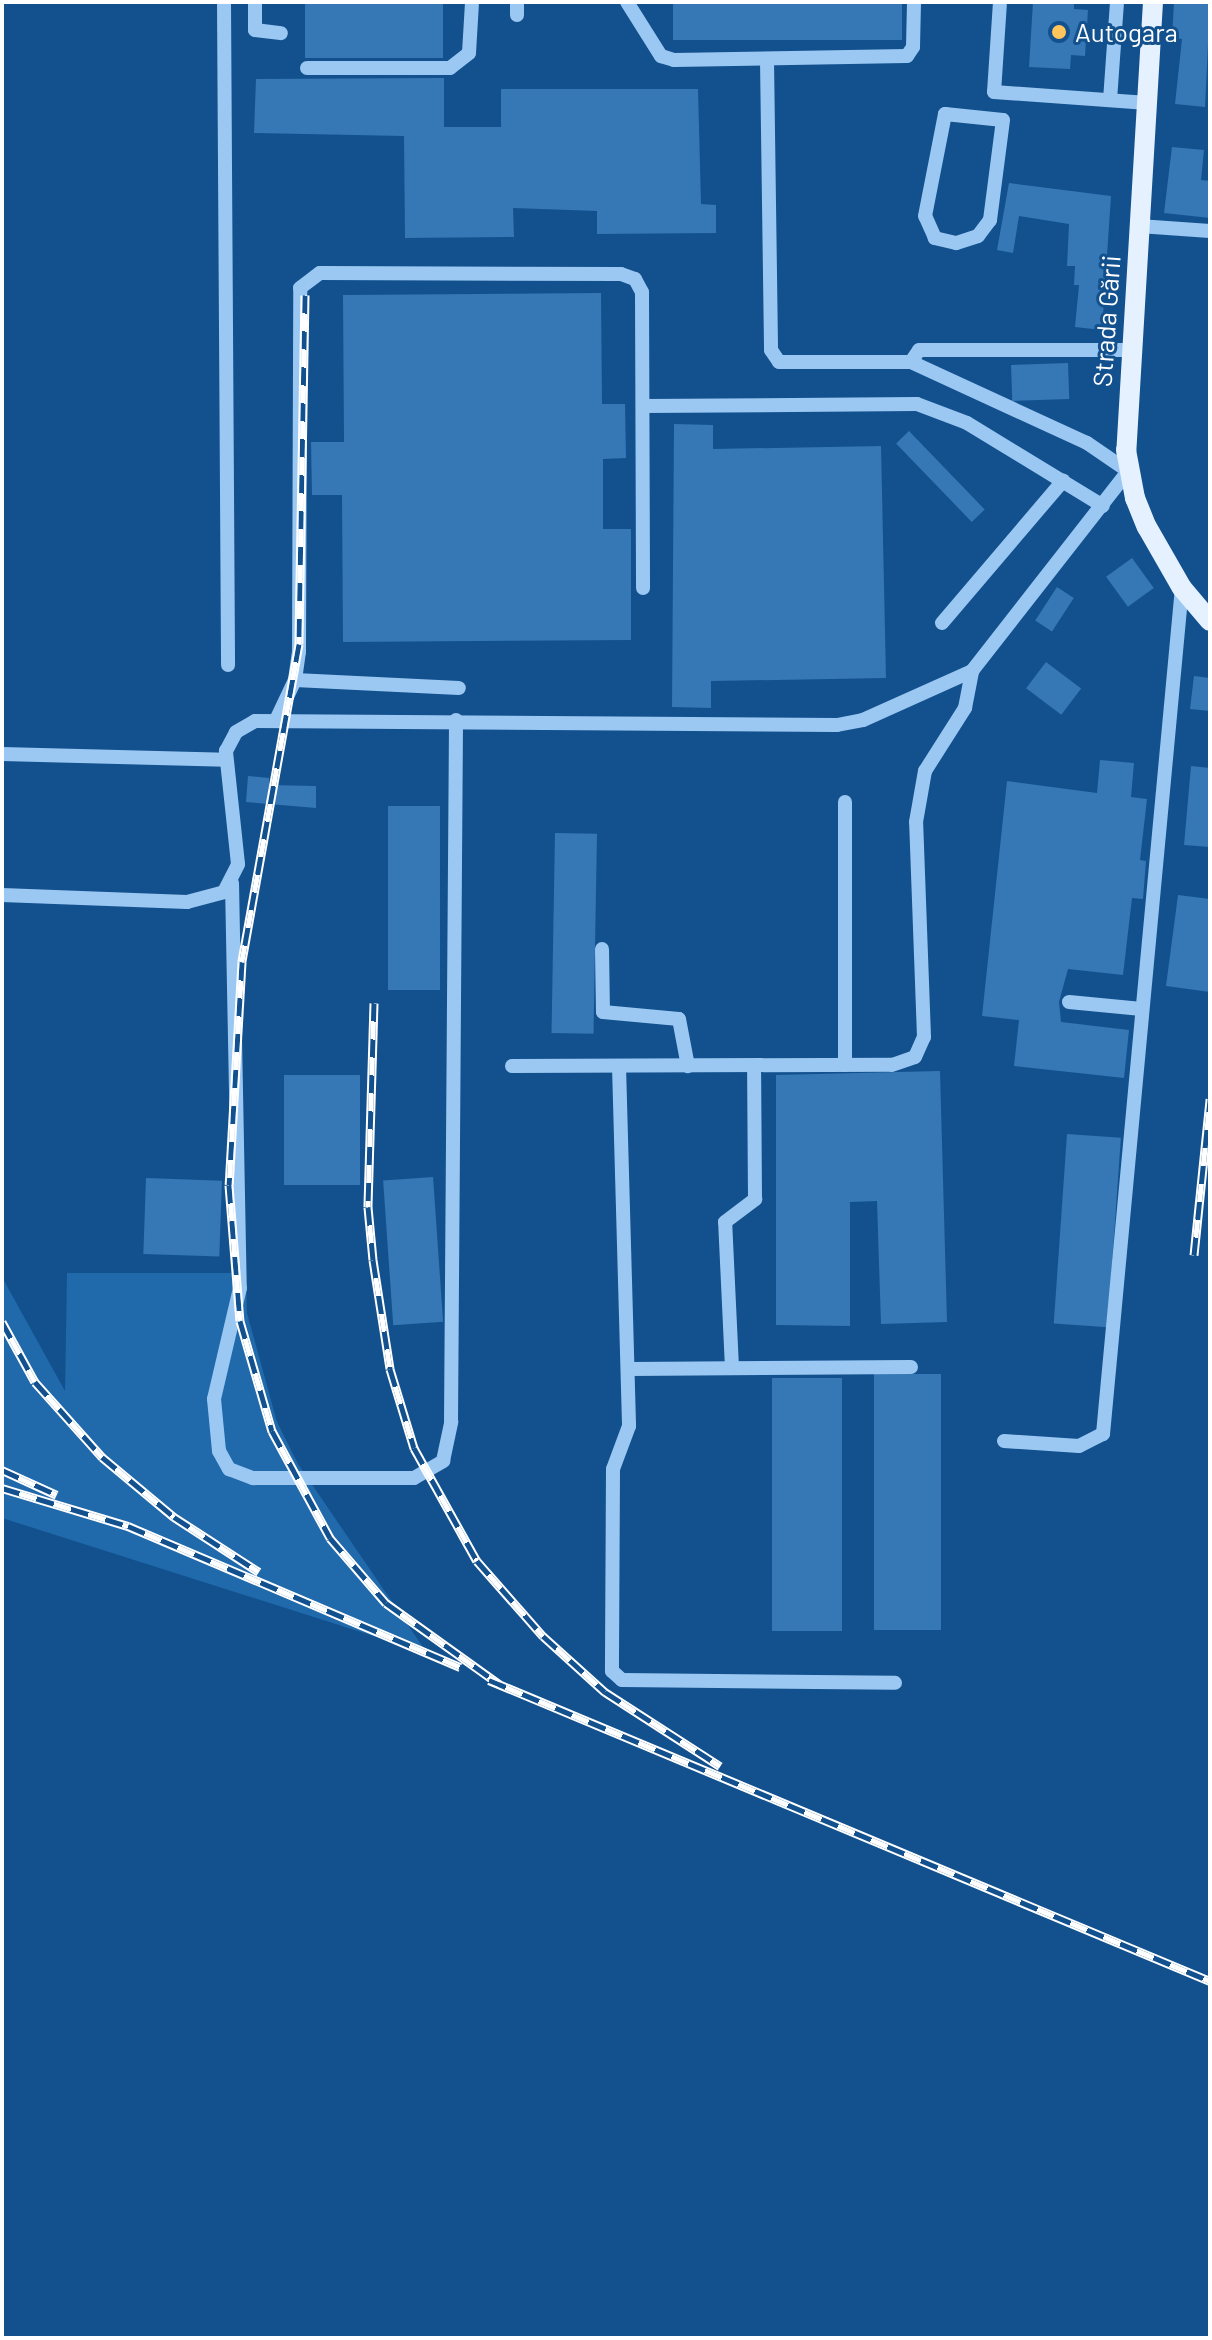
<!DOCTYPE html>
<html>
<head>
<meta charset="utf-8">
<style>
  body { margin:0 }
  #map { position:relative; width:1212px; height:2340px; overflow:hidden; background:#12518e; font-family:Barlow,sans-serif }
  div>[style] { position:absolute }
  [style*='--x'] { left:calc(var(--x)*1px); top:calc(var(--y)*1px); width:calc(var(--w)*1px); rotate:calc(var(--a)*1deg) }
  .green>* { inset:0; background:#2069ab }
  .building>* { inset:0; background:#3578b5; transform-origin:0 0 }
  .minor>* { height:14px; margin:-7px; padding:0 7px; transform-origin:7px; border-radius:7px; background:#9bc8f2 }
  .major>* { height:20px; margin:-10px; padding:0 10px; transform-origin:10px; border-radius:10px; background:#e5f1ff }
  .rail>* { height:9px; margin-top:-4.5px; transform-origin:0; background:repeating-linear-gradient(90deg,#12518e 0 18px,#fff 0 36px); box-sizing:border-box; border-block:2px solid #fff }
  .dots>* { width:22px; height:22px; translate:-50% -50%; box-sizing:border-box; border:4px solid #12518e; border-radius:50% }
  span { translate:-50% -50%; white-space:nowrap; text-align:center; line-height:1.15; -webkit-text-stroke:6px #12518e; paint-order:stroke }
  .poi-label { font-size:26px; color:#fff }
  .left { translate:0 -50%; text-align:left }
  .street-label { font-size:26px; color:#fff }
  .frame { position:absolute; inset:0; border:4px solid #fff; pointer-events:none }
</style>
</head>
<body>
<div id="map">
  <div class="green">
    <i style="clip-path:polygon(67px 1273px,246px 1273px,247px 1313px,277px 1422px,298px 1464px,427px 1653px,2px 1518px,2px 1277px,65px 1391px)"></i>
  </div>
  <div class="building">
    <i style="left:305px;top:2px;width:138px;height:56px"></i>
    <i style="left:673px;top:2px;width:229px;height:38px"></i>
    <i style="clip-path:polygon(1033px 2px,1074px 2px,1074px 9px,1088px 10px,1085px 56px,1071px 55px,1070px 69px,1029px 67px)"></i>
    <i style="clip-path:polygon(1174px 2px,1210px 2px,1205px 107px,1175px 104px,1182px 39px,1172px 38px)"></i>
    <i style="clip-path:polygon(444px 78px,444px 127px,501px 127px,501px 89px,698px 89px,701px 204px,716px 205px,716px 233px,597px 234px,597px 211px,513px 208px,514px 237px,405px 238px,404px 136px,254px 133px,256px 79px)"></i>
    <i style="clip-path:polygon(1172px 147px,1204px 150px,1201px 180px,1210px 181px,1210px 218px,1164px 213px)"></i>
    <i style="clip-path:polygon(1009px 183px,1111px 196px,1102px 330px,1075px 327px,1079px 285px,1074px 285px,1075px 266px,1067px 266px,1069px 224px,1019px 216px,1013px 253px,997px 250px)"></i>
    <i style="clip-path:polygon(601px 293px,602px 404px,625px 404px,626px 458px,603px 459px,603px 529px,631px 529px,631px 640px,343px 642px,342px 495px,312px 495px,311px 442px,344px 442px,343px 295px)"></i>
    <i style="left:1068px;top:363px;width:36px;height:57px;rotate:88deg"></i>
    <i style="clip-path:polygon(674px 424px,713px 425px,713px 449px,881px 446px,886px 678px,711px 681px,711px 708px,672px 707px)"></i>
    <i style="left:909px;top:431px;width:109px;height:18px;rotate:46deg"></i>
    <i style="left:1132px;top:558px;width:37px;height:32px;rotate:54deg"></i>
    <i style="left:1057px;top:587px;width:20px;height:40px;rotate:33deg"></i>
    <i style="left:1046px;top:662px;width:44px;height:33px;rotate:37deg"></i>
    <i style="clip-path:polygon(1194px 676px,1210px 678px,1210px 711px,1190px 709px)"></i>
    <i style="clip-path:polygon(1100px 760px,1134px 763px,1131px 797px,1147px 799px,1140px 860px,1146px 861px,1143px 899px,1132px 898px,1123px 975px,1068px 969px,1059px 1002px,1061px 1022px,1129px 1030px,1124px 1078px,1014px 1066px,1019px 1020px,982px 1016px,1007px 781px,1097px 793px)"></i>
    <i style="clip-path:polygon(1191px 766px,1210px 768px,1210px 847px,1184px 845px)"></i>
    <i style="clip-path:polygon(248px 776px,269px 778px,269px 785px,316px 786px,316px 808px,246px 802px)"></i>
    <i style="left:388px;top:806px;width:52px;height:184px"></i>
    <i style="left:555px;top:833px;width:42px;height:200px;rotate:1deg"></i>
    <i style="clip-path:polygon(1178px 895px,1210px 899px,1210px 992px,1166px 986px)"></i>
    <i style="clip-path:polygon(940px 1071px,947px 1322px,881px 1324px,877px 1201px,850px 1202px,850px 1326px,776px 1325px,776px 1075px)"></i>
    <i style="left:284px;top:1075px;width:76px;height:110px"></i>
    <i style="left:1067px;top:1134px;width:54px;height:190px;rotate:4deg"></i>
    <i style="left:433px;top:1177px;width:145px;height:50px;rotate:86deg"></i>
    <i style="left:146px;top:1178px;width:76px;height:76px;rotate:2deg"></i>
    <i style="left:941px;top:1374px;width:256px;height:67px;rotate:90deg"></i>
    <i style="left:772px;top:1378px;width:70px;height:253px"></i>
  </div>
  <div class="minor">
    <i style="--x:224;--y:2;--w:663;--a:89.65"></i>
    <i style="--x:255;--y:2;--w:28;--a:90"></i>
    <i style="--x:255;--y:30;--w:26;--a:7"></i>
    <i style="--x:517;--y:2;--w:13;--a:90"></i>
    <i style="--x:627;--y:2;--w:64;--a:57.8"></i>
    <i style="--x:661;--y:56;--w:14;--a:17"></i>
    <i style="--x:674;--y:60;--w:233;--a:-1"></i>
    <i style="--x:907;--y:56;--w:11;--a:-56"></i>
    <i style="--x:913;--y:47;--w:45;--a:-88.7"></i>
    <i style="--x:1000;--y:2;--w:90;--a:93.8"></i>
    <i style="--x:994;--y:92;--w:154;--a:4.1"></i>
    <i style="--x:767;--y:60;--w:290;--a:89.2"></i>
    <i style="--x:771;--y:350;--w:14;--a:56"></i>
    <i style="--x:779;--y:362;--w:132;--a:0"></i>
    <i style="--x:911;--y:362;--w:14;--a:-56"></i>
    <i style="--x:919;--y:350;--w:210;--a:0"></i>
    <i style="--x:307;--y:68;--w:143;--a:0"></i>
    <i style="--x:450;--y:68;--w:24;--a:-38"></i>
    <i style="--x:469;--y:53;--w:51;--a:-86.6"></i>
    <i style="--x:1110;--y:100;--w:98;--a:-85.9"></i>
    <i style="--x:945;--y:114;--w:58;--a:5.9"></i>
    <i style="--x:1003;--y:120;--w:101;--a:97.4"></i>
    <i style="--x:990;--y:220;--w:20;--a:127"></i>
    <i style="--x:978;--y:236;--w:23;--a:162"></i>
    <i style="--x:956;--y:243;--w:22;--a:-167"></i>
    <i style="--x:935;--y:238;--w:24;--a:-114"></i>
    <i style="--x:925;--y:216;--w:104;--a:-78.9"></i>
    <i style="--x:1139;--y:226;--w:71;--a:4"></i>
    <i style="--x:643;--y:406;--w:274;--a:-0.4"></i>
    <i style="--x:917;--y:404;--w:53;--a:20.8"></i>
    <i style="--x:967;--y:423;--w:159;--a:31.4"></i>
    <i style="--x:942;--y:623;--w:187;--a:-49.6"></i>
    <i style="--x:295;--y:680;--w:164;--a:2.8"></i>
    <i style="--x:277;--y:718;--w:42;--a:-64.7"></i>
    <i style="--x:295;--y:680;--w:28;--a:-82"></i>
    <i style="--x:299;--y:652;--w:364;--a:-89.8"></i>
    <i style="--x:300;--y:288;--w:25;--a:-37"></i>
    <i style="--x:320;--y:273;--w:301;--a:0.2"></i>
    <i style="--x:621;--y:274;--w:15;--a:20"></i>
    <i style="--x:635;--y:279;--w:15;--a:62"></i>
    <i style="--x:642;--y:292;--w:296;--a:89.8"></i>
    <i style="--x:2;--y:754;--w:223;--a:1.5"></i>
    <i style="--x:845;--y:802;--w:263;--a:90"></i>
    <i style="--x:232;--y:883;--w:405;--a:88.9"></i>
    <i style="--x:240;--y:1288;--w:114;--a:103.2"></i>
    <i style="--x:214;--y:1399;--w:52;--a:84.5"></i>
    <i style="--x:219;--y:1451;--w:21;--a:61"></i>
    <i style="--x:229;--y:1469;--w:26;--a:21"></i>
    <i style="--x:253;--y:1478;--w:161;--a:0"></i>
    <i style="--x:414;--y:1478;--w:34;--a:-30"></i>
    <i style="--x:443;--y:1461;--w:40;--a:-78"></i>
    <i style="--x:451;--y:1422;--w:702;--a:-89.59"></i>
    <i style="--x:2;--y:895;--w:185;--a:2.2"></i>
    <i style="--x:187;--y:902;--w:38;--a:-15"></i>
    <i style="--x:224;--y:892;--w:31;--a:-63"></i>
    <i style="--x:238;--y:864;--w:114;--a:-96.1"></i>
    <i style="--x:226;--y:751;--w:21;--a:-62"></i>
    <i style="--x:236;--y:732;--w:22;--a:-30"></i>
    <i style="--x:255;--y:721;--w:582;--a:0.39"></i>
    <i style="--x:837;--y:725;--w:26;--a:-11"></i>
    <i style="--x:863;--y:720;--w:120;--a:-24.2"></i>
    <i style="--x:972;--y:671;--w:254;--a:-52"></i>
    <i style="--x:1128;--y:471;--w:50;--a:-145.7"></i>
    <i style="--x:1087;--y:443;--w:194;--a:-155.3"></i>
    <i style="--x:602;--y:949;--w:63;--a:89.1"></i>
    <i style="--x:603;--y:1012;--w:76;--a:5.3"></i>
    <i style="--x:679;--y:1019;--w:48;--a:79.2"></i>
    <i style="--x:1069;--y:1002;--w:73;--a:5.5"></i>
    <i style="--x:512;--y:1066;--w:380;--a:-0.2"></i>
    <i style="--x:892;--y:1065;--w:24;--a:-19"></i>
    <i style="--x:915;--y:1057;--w:22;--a:-66"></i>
    <i style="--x:924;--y:1037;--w:215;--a:-92.1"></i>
    <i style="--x:916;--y:822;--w:52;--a:-80"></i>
    <i style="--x:925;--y:771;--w:75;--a:-57.6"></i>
    <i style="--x:965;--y:708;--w:38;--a:-79"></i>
    <i style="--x:619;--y:1066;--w:360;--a:88.4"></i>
    <i style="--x:629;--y:1426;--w:46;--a:110.4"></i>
    <i style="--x:613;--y:1469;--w:202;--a:90.3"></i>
    <i style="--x:612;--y:1671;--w:13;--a:42"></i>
    <i style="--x:622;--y:1680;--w:273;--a:0.6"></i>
    <i style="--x:732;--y:1368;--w:146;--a:-92.7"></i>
    <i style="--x:725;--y:1222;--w:38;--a:-37"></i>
    <i style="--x:755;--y:1199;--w:133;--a:-90.4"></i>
    <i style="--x:629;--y:1369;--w:282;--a:-0.4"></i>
    <i style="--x:1004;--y:1441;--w:75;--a:3.8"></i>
    <i style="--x:1079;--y:1446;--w:27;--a:-27"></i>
    <i style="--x:1103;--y:1434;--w:850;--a:-84.67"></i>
  </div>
  <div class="major">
    <i style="--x:1153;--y:2;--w:449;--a:93.4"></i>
    <i style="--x:1126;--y:450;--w:49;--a:79.4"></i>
    <i style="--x:1135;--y:498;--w:31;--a:68"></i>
    <i style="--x:1147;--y:527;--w:70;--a:60.2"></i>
    <i style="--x:1182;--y:588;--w:43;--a:49.7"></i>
  </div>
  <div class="rail">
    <i style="--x:305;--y:295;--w:349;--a:91"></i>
    <i style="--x:299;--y:644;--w:323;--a:100.2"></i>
    <i style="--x:242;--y:962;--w:223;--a:93.3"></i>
    <i style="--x:229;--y:1185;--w:136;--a:85.4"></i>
    <i style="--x:240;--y:1321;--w:115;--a:73.8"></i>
    <i style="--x:272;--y:1431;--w:122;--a:61.5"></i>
    <i style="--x:330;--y:1538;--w:86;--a:49.3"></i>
    <i style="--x:386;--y:1603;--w:139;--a:35.6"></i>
    <i style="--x:374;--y:1003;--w:204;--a:91.7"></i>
    <i style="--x:368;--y:1207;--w:53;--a:84.6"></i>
    <i style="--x:373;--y:1260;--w:110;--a:81.1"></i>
    <i style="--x:390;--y:1369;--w:83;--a:73.1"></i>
    <i style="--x:414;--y:1448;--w:129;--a:60.9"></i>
    <i style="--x:477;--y:1561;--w:100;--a:48.7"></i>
    <i style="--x:543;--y:1636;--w:84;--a:42.1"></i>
    <i style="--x:605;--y:1692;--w:137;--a:32.8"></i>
    <i style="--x:1194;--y:1255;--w:157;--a:-84.1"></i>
    <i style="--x:2;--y:1322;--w:68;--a:61.2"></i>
    <i style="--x:35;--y:1382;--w:101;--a:48.2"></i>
    <i style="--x:102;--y:1457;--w:94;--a:39.8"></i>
    <i style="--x:174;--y:1517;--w:101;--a:32.9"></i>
    <i style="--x:2;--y:1470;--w:60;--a:24.4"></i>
    <i style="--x:2;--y:1488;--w:132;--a:16.8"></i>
    <i style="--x:128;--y:1526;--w:361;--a:23"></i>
    <i style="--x:489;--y:1680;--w:781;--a:22.66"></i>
  </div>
  <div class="dots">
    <i style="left:1059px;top:32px;background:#ffc45b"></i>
  </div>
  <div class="poi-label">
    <span class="left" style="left:1075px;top:32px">Autogara</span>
  </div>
  <div class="street-label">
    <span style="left:1106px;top:321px;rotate:-86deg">Strada Gării</span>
  </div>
  <div class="frame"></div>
</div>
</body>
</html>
